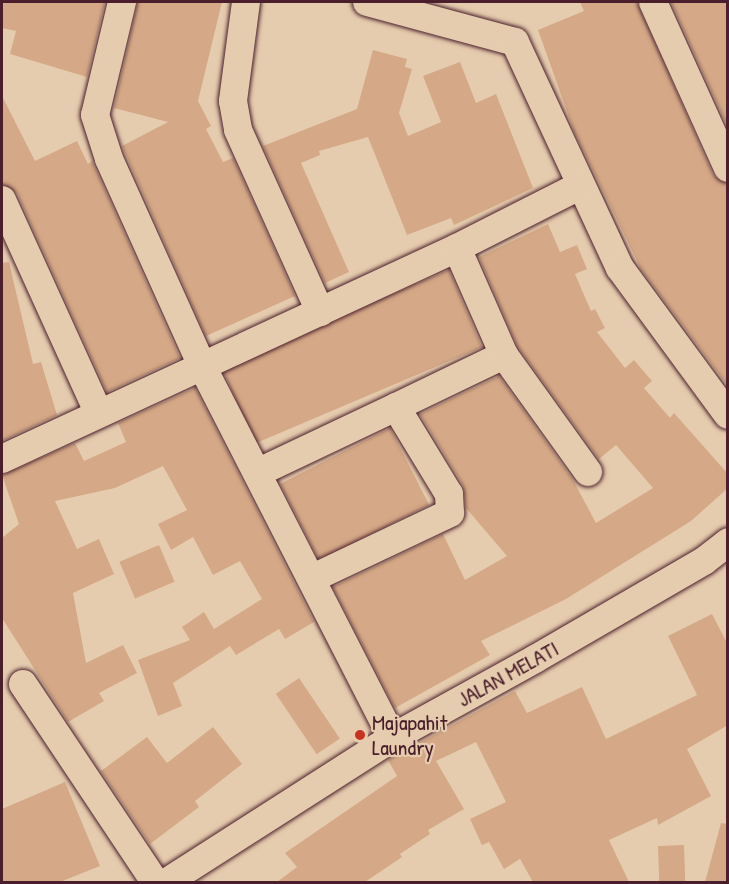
<!DOCTYPE html>
<html>
<head>
<meta charset="utf-8">
<style>
  body { margin:0 }
  #map { position:relative; width:729px; height:884px; overflow:hidden; background:#e6ccae; font-family:"Patrick Hand",sans-serif }
  div>[style] { position:absolute }
  [style*='--x'] { left:calc(var(--x)*1px); top:calc(var(--y)*1px); width:calc(var(--w)*1px); rotate:calc(var(--a)*1deg) }
  .building>* { inset:0; background:#d5a987; transform-origin:0 0 }
  .roads { filter:drop-shadow(0 0 2px #4a1f2b) drop-shadow(0 0 2px #4a1f2b) }
  .minor>* { height:28px; margin:-14px; padding:0 14px; transform-origin:14px; border-radius:14px; background:#e6ccae }
  .dots>* { width:16px; height:16px; translate:-50% -50%; box-sizing:border-box; border:3px solid #e6ccae; border-radius:50% }
  span { translate:-50% -50%; white-space:nowrap; text-align:center; line-height:1.15; -webkit-text-stroke:4.5px #e6ccae; paint-order:stroke }
  .street-label { font-size:22px; color:#4a1f2b }
  .poi-label { font-size:22px; color:#4a1f2b }
  .left { translate:0 -50%; text-align:left }
  .frame { position:absolute; inset:0; border:3px solid #4a1f2b; pointer-events:none }
</style>
</head>
<body>
<div id="map">
  <div class="building">
    <i style="clip-path:polygon(7px 2px,105px 2px,87px 77px,10px 54px,16px 31px,2px 28px,2px 4px)"></i>
    <i style="clip-path:polygon(138px 2px,222px 2px,198px 101px,211px 126px,206px 129px,223px 162px,233px 158px,295px 296px,206px 336px,122px 146px,168px 122px,114px 108px)"></i>
    <i style="clip-path:polygon(580px 2px,637px 2px,713px 175px,728px 184px,728px 386px,641px 269px,574px 131px,538px 30px,584px 11px)"></i>
    <i style="clip-path:polygon(671px 2px,728px 2px,728px 127px)"></i>
    <i style="clip-path:polygon(373px 50px,407px 59px,405px 67px,412px 69px,399px 113px,408px 136px,441px 122px,423px 76px,460px 62px,476px 103px,496px 94px,533px 188px,454px 225px,451px 218px,407px 235px,368px 137px,319px 151px,320px 155px,301px 163px,349px 272px,325px 283px,263px 146px,357px 109px)"></i>
    <i style="clip-path:polygon(2px 96px,35px 161px,77px 141px,88px 164px,92px 161px,180px 358px,107px 392px,17px 193px,2px 184px)"></i>
    <i style="clip-path:polygon(548px 224px,560px 252px,577px 245px,587px 269px,575px 274px,591px 311px,595px 309px,605px 328px,597px 332px,625px 368px,634px 360px,652px 381px,644px 388px,670px 418px,674px 413px,728px 474px,728px 488px,691px 521px,566px 599px,481px 641px,490px 655px,395px 708px,333px 587px,443px 534px,465px 580px,507px 556px,466px 508px,463px 485px,420px 414px,499px 376px,573px 480px,596px 523px,653px 488px,616px 445px,599px 459px,518px 347px,479px 257px)"></i>
    <i style="clip-path:polygon(9px 262px,33px 364px,41px 362px,57px 415px,2px 441px,2px 263px)"></i>
    <i style="left:449px;top:270px;width:84px;height:247px;rotate:67deg"></i>
    <i style="clip-path:polygon(195px 388px,314px 622px,285px 639px,279px 629px,236px 655px,230px 646px,173px 683px,182px 706px,158px 716px,138px 660px,190px 640px,182px 627px,204px 612px,214px 629px,262px 599px,240px 561px,213px 575px,193px 537px,171px 550px,158px 524px,187px 510px,163px 466px,115px 488px,55px 501px,77px 549px,99px 539px,114px 574px,73px 593px,86px 663px,123px 645px,137px 673px,99px 693px,104px 701px,68px 722px,2px 618px,2px 538px,19px 524px,2px 475px,75px 443px,84px 461px,126px 442px,118px 423px)"></i>
    <i style="left:390px;top:428px;width:86px;height:123px;rotate:63deg"></i>
    <i style="left:159px;top:545px;width:40px;height:43px;rotate:67deg"></i>
    <i style="clip-path:polygon(712px 614px,728px 645px,728px 725px,687px 749px,711px 796px,658px 825px,657px 818px,609px 840px,629px 882px,533px 882px,520px 859px,504px 869px,489px 842px,482px 845px,470px 819px,506px 802px,476px 742px,436px 761px,464px 809px,428px 830px,430px 834px,400px 854px,402px 857px,365px 882px,277px 882px,297px 867px,285px 853px,397px 776px,388px 760px,515px 691px,527px 713px,582px 687px,606px 739px,697px 695px,668px 636px)"></i>
    <i style="left:299px;top:678px;width:73px;height:28px;rotate:56deg"></i>
    <i style="clip-path:polygon(213px 727px,242px 764px,195px 801px,199px 807px,150px 844px,101px 771px,147px 737px,167px 763px)"></i>
    <i style="clip-path:polygon(65px 782px,100px 866px,60px 882px,2px 882px,2px 809px)"></i>
    <i style="clip-path:polygon(721px 823px,728px 824px,728px 882px,705px 882px)"></i>
    <i style="left:684px;top:845px;width:37px;height:26px;rotate:88deg"></i>
  </div>
  <div class="roads">
    <div class="minor">
      <i style="--x:122;--y:2;--w:116;--a:103.4"></i>
      <i style="--x:95;--y:115;--w:46;--a:72.3"></i>
      <i style="--x:109;--y:159;--w:227;--a:65.8"></i>
      <i style="--x:202;--y:366;--w:418;--a:62.9"></i>
      <i style="--x:246;--y:2;--w:100;--a:97.5"></i>
      <i style="--x:233;--y:101;--w:29;--a:80"></i>
      <i style="--x:238;--y:130;--w:200;--a:65.7"></i>
      <i style="--x:367;--y:2;--w:153;--a:15.1"></i>
      <i style="--x:515;--y:42;--w:249;--a:65.1"></i>
      <i style="--x:620;--y:268;--w:182;--a:53.7"></i>
      <i style="--x:653;--y:2;--w:182;--a:65.7"></i>
      <i style="--x:2;--y:200;--w:233;--a:65.6"></i>
      <i style="--x:457;--y:248;--w:117;--a:66.3"></i>
      <i style="--x:396;--y:407;--w:120;--a:-25.7"></i>
      <i style="--x:504;--y:355;--w:144;--a:54.3"></i>
      <i style="--x:2;--y:459;--w:502;--a:-24.88"></i>
      <i style="--x:457;--y:248;--w:137;--a:-26.9"></i>
      <i style="--x:259;--y:472;--w:152;--a:-25.4"></i>
      <i style="--x:396;--y:407;--w:102;--a:58.7"></i>
      <i style="--x:449;--y:494;--w:19;--a:87"></i>
      <i style="--x:450;--y:513;--w:152;--a:154.6"></i>
      <i style="--x:23;--y:684;--w:238;--a:56.3"></i>
      <i style="--x:167;--y:882;--w:267;--a:-32.6"></i>
      <i style="--x:392;--y:738;--w:163;--a:-28.9"></i>
      <i style="--x:535;--y:659;--w:195;--a:-30.1"></i>
      <i style="--x:704;--y:561;--w:31;--a:-38"></i>
    </div>
  </div>
  <div class="dots">
    <i style="left:360px;top:735px;background:#c8321e"></i>
  </div>
  <div class="street-label">
    <span style="left:508px;top:674px;rotate:-29deg">JALAN MELATI</span>
  </div>
  <div class="poi-label">
    <span class="left" style="left:372px;top:735px">Majapahit<br>Laundry</span>
  </div>
  <div class="frame"></div>
</div>
</body>
</html>
